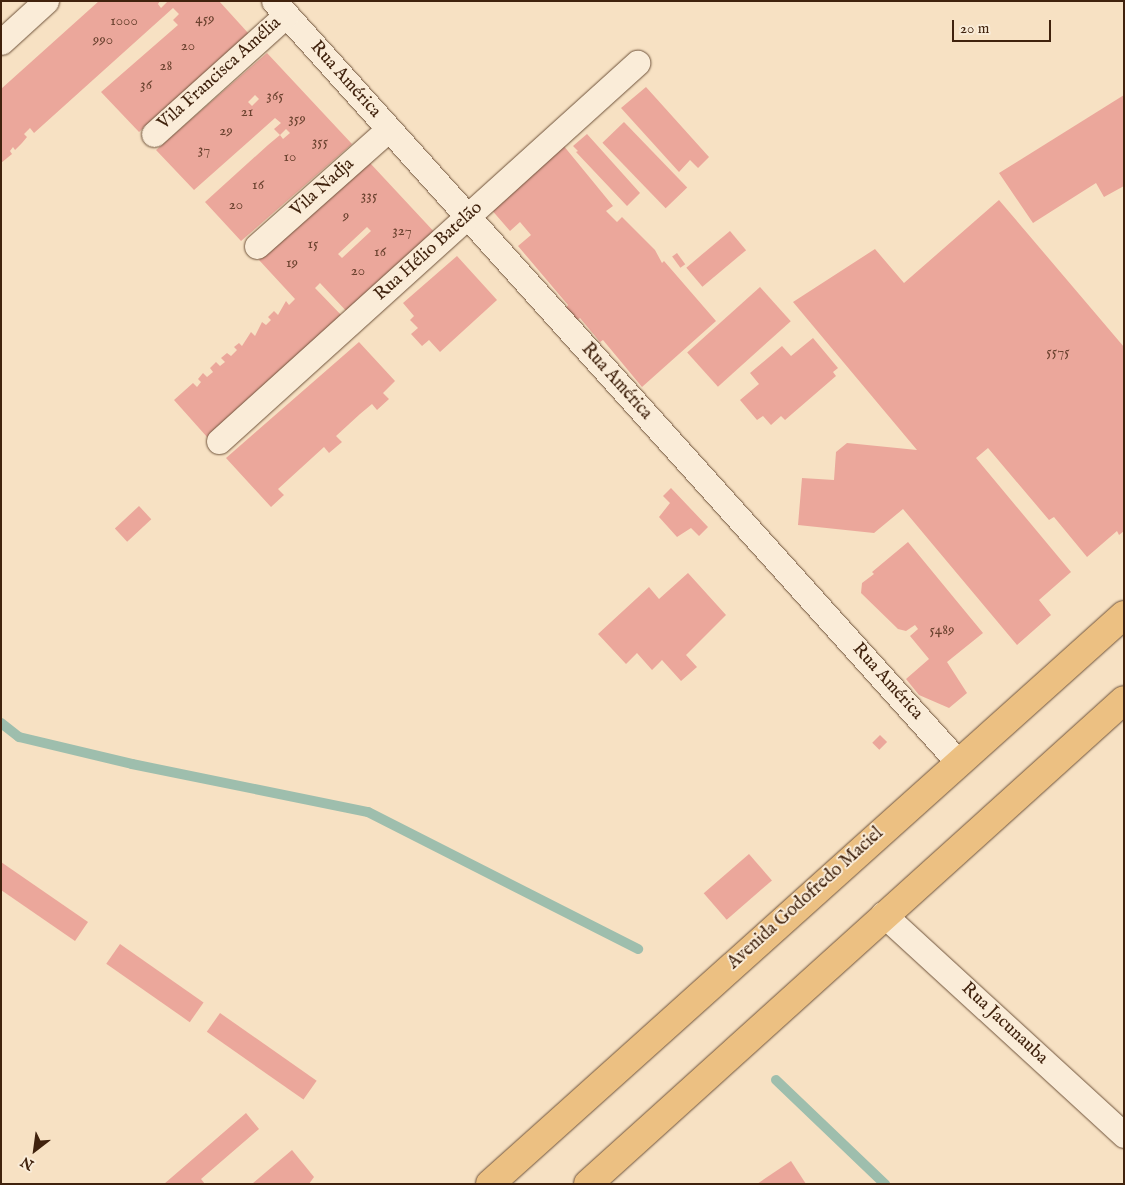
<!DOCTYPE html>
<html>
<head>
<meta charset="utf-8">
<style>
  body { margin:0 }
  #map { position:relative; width:1125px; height:1185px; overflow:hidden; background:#f7e1c3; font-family:"IM FELL English",serif }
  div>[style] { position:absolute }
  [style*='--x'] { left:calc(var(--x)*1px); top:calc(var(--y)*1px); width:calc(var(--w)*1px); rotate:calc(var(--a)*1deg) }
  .stream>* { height:10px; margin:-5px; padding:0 5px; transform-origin:5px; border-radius:5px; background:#9ebead }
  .building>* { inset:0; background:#eba79b; transform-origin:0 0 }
  .roads { filter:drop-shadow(0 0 1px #6e523a) drop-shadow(0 0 1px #6e523a) }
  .street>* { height:25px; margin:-12.5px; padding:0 12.5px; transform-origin:12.5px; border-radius:12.5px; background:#faecd8 }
  .primary>* { height:28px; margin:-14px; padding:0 14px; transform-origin:14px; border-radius:14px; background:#ecc082 }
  span { translate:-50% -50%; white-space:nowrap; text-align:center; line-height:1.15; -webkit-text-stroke:4px #faecd8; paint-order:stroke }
  .number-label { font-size:15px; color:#6b4330 }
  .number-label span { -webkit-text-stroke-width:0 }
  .street-label { font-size:18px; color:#40220d }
  .frame { position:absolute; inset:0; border:2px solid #40220d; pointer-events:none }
  .north { position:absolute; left:10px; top:1125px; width:50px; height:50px; -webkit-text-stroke:4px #faecd8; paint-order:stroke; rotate:210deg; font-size:14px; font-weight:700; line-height:20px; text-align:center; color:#40220d }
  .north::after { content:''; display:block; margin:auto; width:18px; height:22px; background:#40220d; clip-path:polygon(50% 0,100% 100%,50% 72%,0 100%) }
  .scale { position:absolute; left:952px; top:20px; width:99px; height:22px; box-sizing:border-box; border:2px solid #40220d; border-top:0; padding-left:6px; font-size:15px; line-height:18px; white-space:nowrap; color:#40220d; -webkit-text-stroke:4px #faecd8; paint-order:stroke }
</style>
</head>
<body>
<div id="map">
  <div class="stream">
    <i style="--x:1;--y:723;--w:23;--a:38"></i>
    <i style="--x:19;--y:737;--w:116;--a:13.4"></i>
    <i style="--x:132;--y:764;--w:241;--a:11.5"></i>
    <i style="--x:368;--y:812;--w:303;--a:26.9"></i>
    <i style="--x:776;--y:1080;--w:151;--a:43.7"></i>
  </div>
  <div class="building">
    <i style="clip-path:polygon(99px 1px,160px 1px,158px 4px,161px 8px,168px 1px,219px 1px,249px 34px,139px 132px,101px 92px,178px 25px,173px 20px,179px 14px,173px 8px,34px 133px,30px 128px,24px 134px,27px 137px,22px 143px,15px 150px,13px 147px,10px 151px,12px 154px,1px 163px,1px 89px)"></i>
    <i style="clip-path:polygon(evenodd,267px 53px,352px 144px,241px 241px,205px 202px,268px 145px,280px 135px,283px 139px,290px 133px,286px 129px,280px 135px,274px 129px,281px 123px,275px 118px,194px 190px,156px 150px,267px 53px,255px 95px,259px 99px,252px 106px,248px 102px,255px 95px)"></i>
    <i style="clip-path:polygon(646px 87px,709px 157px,698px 168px,690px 160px,679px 172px,621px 108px)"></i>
    <i style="clip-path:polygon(1124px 95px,1124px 186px,1104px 197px,1096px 183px,1033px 223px,999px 173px)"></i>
    <i style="left:624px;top:122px;width:91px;height:30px;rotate:46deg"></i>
    <i style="clip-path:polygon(587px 134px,640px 193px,627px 206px,576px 152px,578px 151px,573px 146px)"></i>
    <i style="clip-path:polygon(563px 145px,613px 206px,606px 211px,617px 222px,622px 217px,655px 250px,662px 263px,664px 261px,716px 321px,642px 387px,603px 340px,600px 342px,580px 318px,577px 320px,566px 308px,568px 305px,518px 246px,531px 235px,520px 222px,510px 231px,490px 208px)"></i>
    <i style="clip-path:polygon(evenodd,370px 163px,438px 236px,349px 314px,320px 283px,315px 288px,344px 318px,207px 437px,174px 400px,193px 383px,197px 387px,201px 382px,198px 379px,203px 373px,207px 377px,213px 372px,210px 368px,216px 362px,220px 366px,225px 362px,221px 358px,227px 353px,231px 356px,237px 350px,234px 347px,239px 343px,242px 346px,251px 332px,255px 336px,262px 322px,266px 325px,271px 320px,268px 317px,274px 311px,278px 315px,286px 301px,289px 305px,295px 299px,259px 260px,370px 163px,367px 227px,371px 231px,342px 258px,338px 254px,367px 227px)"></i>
    <i style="clip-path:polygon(999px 200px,1124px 347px,1124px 531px,1119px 535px,1117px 531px,1087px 557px,1054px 517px,1049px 520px,988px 448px,976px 458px,1071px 572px,1039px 600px,1051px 615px,1017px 645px,903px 509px,874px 533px,798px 525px,802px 478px,834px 480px,836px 452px,847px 443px,917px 450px,793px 302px,875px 249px,904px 283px)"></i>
    <i style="left:730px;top:231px;width:25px;height:57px;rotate:50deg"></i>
    <i style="left:677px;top:253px;width:14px;height:6px;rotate:54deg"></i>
    <i style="clip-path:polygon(457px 256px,497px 300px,440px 352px,429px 340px,422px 346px,411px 334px,418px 328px,410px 320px,414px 316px,403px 303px)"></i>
    <i style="left:760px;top:287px;width:46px;height:98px;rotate:48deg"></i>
    <i style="clip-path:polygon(813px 338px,838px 368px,833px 372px,836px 376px,785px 420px,781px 416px,771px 425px,763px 416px,757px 420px,740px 400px,759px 384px,750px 373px,782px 346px,791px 356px)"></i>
    <i style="clip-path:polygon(359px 342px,395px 381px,383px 393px,389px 399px,377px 410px,372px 404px,360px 414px,336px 436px,342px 442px,329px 453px,324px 447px,278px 489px,284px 495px,271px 507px,226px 458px)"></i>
    <i style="clip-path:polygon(671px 488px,708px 527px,699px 536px,691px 528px,677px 537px,659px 517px,670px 503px,663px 496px)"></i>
    <i style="left:139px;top:506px;width:18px;height:33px;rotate:47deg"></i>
    <i style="clip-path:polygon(908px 542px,983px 633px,947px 662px,967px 693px,949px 708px,919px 695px,906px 679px,929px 659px,910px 636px,918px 629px,915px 625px,906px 631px,898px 629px,861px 593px,862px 583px,874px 574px,872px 572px)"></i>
    <i style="clip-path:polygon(688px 573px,726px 615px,686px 655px,697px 667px,681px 681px,662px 660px,652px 670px,637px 653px,626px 664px,598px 634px,649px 587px,659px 599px)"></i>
    <i style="left:880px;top:735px;width:10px;height:11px;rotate:45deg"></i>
    <i style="left:749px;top:854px;width:35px;height:60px;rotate:49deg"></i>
    <i style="clip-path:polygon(1px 862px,88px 922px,75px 941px,1px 890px)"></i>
    <i style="left:120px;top:944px;width:102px;height:24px;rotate:35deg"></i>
    <i style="left:220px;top:1013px;width:118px;height:23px;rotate:35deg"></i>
    <i style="clip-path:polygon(246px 1113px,259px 1129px,201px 1179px,205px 1184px,164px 1184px)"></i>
    <i style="clip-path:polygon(292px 1150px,314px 1177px,309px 1184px,252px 1184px)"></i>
    <i style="clip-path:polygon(791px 1161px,806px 1184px,757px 1184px)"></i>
  </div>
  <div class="roads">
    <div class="street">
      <i style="--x:274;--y:1;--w:1023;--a:48.05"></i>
      <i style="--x:1;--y:42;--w:61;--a:-42.3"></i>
      <i style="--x:154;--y:134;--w:178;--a:-42"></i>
      <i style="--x:257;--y:246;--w:176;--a:-41.6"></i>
      <i style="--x:219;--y:441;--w:564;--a:-42.12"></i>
      <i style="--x:883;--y:914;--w:327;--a:42.5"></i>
    </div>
    <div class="primary">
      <i style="--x:490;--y:1184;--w:852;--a:-41.91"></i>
      <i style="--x:588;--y:1184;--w:722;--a:-42.08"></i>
    </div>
  </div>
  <div class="number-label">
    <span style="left:205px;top:19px">459</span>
    <span style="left:124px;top:21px">1000</span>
    <span style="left:103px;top:40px">990</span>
    <span style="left:188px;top:46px">20</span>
    <span style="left:166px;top:66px">28</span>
    <span style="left:146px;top:85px">36</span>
    <span style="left:275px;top:96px">365</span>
    <span style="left:247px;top:112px">21</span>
    <span style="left:297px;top:119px">359</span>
    <span style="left:226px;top:131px">29</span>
    <span style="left:320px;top:142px">355</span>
    <span style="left:204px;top:150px">37</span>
    <span style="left:290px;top:157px">10</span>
    <span style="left:258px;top:185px">16</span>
    <span style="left:369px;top:196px">335</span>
    <span style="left:236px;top:205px">20</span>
    <span style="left:346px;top:216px">9</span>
    <span style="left:402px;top:231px">327</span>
    <span style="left:313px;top:244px">15</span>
    <span style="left:380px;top:252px">16</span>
    <span style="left:292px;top:263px">19</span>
    <span style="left:358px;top:271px">20</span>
    <span style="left:1058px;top:352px">5575</span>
    <span style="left:942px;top:630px">5489</span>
  </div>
  <div class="street-label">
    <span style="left:220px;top:74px;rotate:-42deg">Vila Francisca Amélia</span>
    <span style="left:345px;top:80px;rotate:48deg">Rua América</span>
    <span style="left:323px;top:188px;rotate:-42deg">Vila Nadja</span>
    <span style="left:429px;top:252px;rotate:-42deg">Rua Hélio Batelão</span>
    <span style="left:616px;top:382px;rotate:48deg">Rua América</span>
    <span style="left:887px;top:682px;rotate:48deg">Rua América</span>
    <span style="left:806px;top:899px;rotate:-42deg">Avenida Godofredo Maciel</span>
    <span style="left:1004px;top:1024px;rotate:43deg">Rua Jacunauba</span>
  </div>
  <div class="frame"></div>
  <div class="north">N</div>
  <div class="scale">20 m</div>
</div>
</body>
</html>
